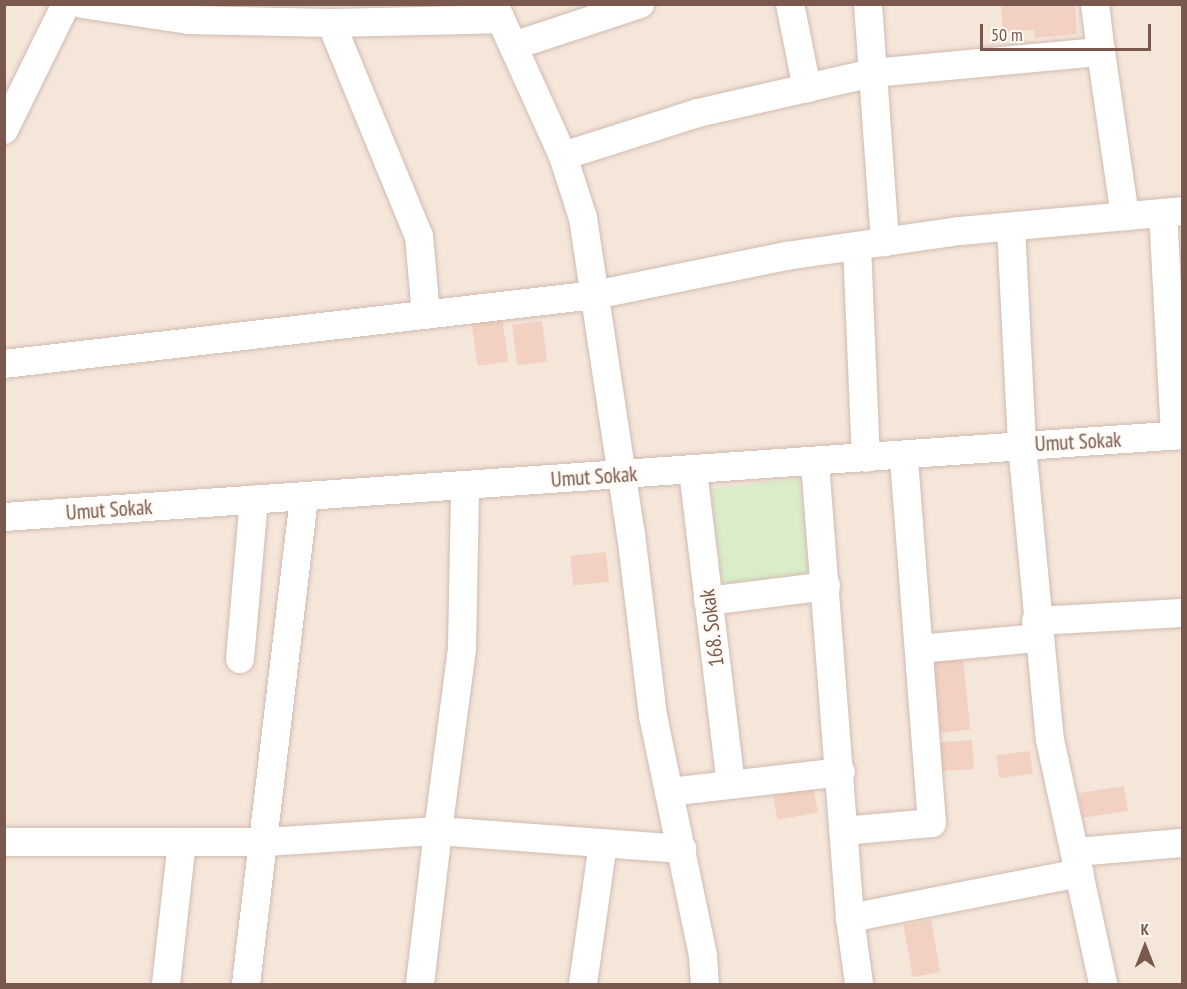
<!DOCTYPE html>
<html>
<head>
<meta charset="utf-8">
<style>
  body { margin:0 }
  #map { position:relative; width:1187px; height:989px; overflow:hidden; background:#fdf5ec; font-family:"PT Sans Narrow",sans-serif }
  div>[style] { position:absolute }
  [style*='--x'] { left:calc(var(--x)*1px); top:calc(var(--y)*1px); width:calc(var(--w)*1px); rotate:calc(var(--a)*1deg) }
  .residential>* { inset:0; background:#f5e6da; transform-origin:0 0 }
  .green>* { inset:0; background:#daecc9; transform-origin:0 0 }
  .building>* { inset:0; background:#f3d1c2; transform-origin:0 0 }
  .roads { filter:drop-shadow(0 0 2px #d1bbb0) drop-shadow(0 0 2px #d1bbb0) }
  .minor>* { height:28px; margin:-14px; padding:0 14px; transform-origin:14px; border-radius:14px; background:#fff }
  span { translate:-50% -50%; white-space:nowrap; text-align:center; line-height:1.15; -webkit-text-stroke:4.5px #fff9f3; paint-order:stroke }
  .street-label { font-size:21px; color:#7a584d }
  .frame { position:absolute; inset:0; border:6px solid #7a584d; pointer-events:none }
  .north { position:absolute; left:1115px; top:917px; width:60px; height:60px; -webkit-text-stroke:4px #fff9f3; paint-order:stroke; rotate:0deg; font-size:16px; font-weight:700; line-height:24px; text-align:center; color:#7a584d }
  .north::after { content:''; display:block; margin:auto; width:21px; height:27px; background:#7a584d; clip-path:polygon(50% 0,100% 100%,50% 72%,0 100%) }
  .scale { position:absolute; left:980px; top:24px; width:171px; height:27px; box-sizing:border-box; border:3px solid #7a584d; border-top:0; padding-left:8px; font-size:18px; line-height:21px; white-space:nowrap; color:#7a584d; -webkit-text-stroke:4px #fff9f3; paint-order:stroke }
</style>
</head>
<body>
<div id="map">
  <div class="residential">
    <i style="left:5px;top:5px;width:1177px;height:979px"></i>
  </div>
  <div class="green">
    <i style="left:799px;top:478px;width:96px;height:89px;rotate:83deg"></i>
  </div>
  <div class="building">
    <i style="clip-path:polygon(1001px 4px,1075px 4px,1077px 34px,1035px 38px,1034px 30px,1003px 32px)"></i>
    <i style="left:502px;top:317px;width:45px;height:31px;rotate:82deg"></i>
    <i style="left:542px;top:321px;width:41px;height:30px;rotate:83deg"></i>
    <i style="left:606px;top:552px;width:30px;height:36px;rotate:84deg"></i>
    <i style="left:963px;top:659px;width:71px;height:30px;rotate:84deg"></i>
    <i style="left:972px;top:740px;width:29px;height:35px;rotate:86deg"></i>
    <i style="left:1030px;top:751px;width:23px;height:34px;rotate:83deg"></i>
    <i style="left:813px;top:785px;width:28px;height:41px;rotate:80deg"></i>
    <i style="left:1124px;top:786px;width:25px;height:46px;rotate:81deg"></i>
    <i style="left:931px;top:920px;width:53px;height:28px;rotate:80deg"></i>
  </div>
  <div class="roads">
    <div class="minor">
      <i style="--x:82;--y:4;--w:108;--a:8.5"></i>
      <i style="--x:189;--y:20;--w:142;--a:1.2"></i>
      <i style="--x:331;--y:23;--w:170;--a:-1.3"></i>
      <i style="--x:494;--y:4;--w:167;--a:65.6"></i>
      <i style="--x:563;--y:156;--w:65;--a:72.1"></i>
      <i style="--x:583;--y:218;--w:320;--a:81.4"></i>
      <i style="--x:631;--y:534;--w:183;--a:83.1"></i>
      <i style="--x:653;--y:716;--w:245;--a:78.2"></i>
      <i style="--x:703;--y:956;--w:28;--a:86"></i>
      <i style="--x:790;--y:4;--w:86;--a:78.6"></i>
      <i style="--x:868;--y:4;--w:239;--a:85.9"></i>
      <i style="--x:1095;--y:4;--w:48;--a:82.9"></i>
      <i style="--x:331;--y:23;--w:230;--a:67.6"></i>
      <i style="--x:419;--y:236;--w:79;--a:84.9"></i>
      <i style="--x:513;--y:46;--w:134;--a:-18.3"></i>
      <i style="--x:4;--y:130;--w:140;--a:-63.8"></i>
      <i style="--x:563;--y:156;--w:142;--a:-17.7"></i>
      <i style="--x:698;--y:113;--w:180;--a:-12.9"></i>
      <i style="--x:873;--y:73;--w:229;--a:-5.3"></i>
      <i style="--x:1101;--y:52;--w:166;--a:81.7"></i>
      <i style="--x:1163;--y:213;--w:223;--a:86.9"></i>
      <i style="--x:1011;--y:227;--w:218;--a:87.1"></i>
      <i style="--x:1022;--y:445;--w:296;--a:84.6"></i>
      <i style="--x:1050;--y:740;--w:250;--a:77.7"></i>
      <i style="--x:857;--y:246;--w:212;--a:87.6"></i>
      <i style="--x:4;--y:364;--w:595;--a:-6.66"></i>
      <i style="--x:595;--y:295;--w:195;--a:-11.5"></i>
      <i style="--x:786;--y:256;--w:176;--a:-8.2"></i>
      <i style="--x:960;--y:231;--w:223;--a:-5.1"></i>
      <i style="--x:815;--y:463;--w:456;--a:85.6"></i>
      <i style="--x:850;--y:918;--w:67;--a:82.2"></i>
      <i style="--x:693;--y:471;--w:315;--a:83.1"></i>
      <i style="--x:4;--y:517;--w:1181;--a:-3.98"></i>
      <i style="--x:708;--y:601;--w:119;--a:-7.2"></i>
      <i style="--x:1036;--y:621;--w:146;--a:-3.1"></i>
      <i style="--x:919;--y:649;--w:120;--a:-5.3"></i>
      <i style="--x:240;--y:659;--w:160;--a:-85"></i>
      <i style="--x:669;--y:792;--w:173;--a:-6.6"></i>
      <i style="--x:844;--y:831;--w:88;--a:-5.2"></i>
      <i style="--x:932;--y:823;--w:369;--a:-94.4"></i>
      <i style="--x:4;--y:842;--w:262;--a:0"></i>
      <i style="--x:266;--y:842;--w:172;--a:-3.7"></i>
      <i style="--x:438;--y:831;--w:184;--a:-82.5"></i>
      <i style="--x:462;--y:649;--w:163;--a:-88.9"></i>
      <i style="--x:1076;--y:852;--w:106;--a:-4.9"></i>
      <i style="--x:850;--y:918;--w:234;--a:-11.1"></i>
      <i style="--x:166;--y:984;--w:143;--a:-83.6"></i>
      <i style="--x:246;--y:984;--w:490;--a:-83.2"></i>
      <i style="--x:420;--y:984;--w:154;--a:-83.3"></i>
      <i style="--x:438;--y:831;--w:245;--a:4.2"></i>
      <i style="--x:583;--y:984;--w:142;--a:-81.9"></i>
    </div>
  </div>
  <div class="street-label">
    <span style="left:1078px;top:442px;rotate:-3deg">Umut Sokak</span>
    <span style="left:594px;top:477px;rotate:-4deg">Umut Sokak</span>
    <span style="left:109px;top:510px;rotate:-4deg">Umut Sokak</span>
    <span style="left:712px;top:628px;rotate:-97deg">168. Sokak</span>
  </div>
  <div class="frame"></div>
  <div class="north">K</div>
  <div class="scale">50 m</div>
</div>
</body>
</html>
